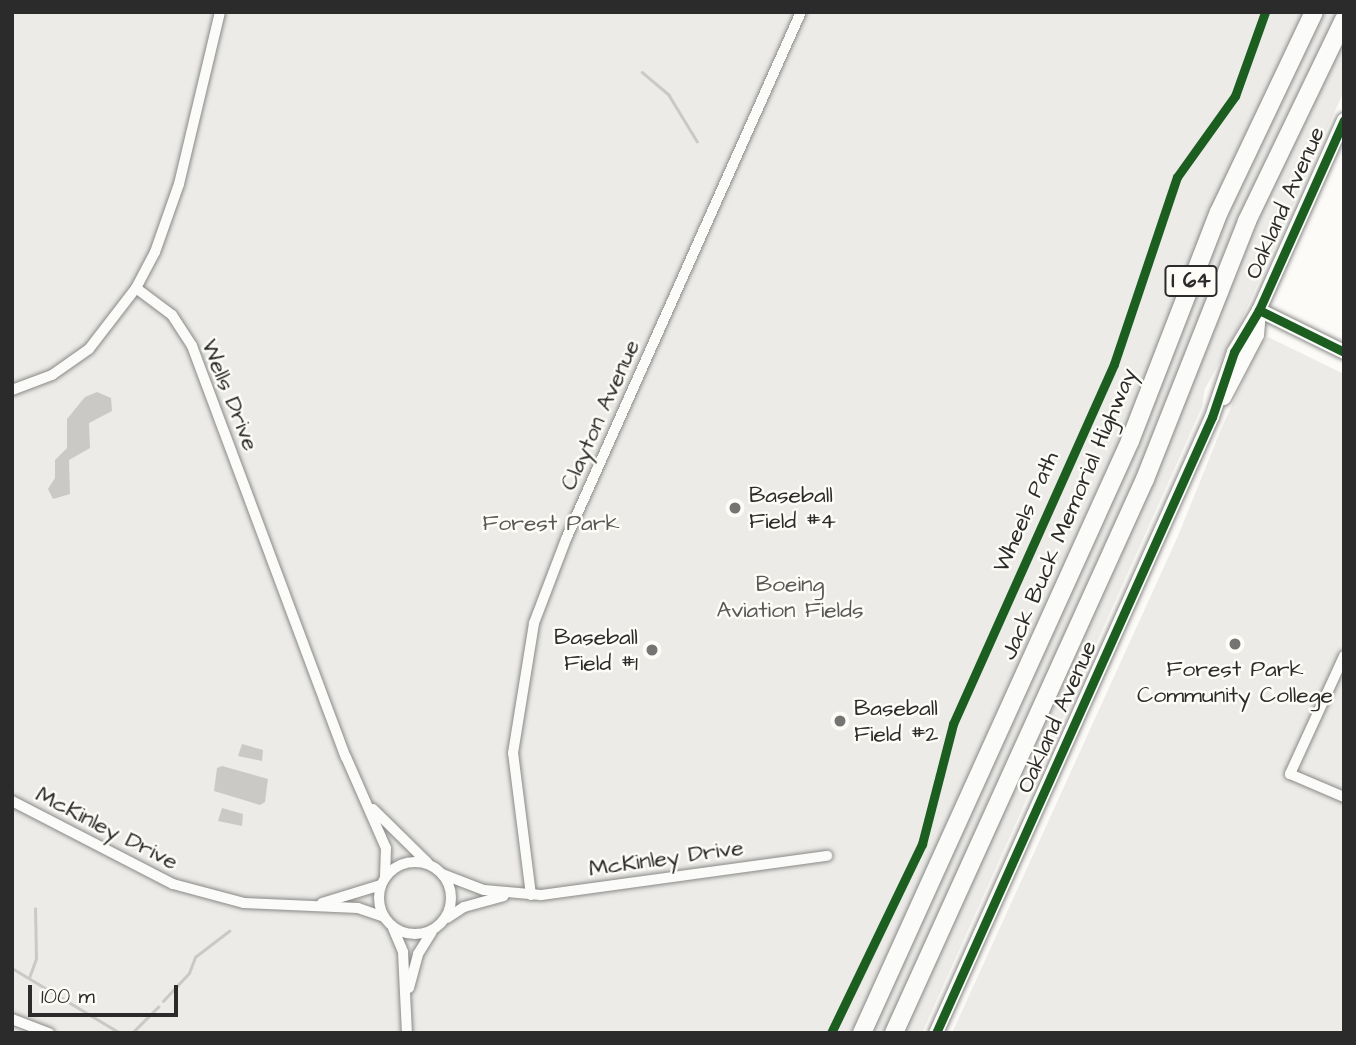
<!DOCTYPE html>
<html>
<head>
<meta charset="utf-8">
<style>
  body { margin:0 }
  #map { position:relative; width:1356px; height:1045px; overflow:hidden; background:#fcfbf8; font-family:"Architects Daughter",sans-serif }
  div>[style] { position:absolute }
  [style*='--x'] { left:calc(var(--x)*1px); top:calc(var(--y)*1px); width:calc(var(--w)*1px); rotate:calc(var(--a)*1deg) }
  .built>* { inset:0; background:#ecebe7 }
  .green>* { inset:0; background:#ecebe8; transform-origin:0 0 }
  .water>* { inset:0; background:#cac9c6 }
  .stream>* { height:2.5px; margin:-1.25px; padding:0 1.25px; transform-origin:1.25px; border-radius:1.25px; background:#cac9c6 }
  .roads { filter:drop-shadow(0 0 2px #898987) drop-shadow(0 0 2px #898987) }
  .street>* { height:10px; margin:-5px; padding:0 5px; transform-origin:5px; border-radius:5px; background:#fbfbf9 }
  .street>.ring { margin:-5px; padding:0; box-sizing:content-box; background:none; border:10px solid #fbfbf9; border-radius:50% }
  .secondary>* { height:14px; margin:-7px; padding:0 7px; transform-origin:7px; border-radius:7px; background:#fbfbf9 }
  .highway>* { height:18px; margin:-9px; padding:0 9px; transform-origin:9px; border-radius:9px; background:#fbfbf9 }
  .cycleway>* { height:9px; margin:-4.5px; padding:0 4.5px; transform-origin:4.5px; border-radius:4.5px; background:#1b5e20 }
  .dots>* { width:19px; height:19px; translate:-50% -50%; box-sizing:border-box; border:4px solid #fdfcf7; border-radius:50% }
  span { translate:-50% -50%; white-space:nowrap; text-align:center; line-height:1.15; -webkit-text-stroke:5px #fdfcf7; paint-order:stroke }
  .shield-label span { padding:2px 5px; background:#fdfcf7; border:2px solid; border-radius:5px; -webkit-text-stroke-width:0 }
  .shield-label { font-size:21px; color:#2b2b2b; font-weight:700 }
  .street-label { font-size:23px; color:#2b2b2b }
  .poi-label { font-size:23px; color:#2b2b2b }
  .left { translate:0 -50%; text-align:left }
  .right { translate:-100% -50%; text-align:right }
  .park-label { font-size:23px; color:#585857 }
  .frame { position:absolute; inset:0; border:14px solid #2b2b2b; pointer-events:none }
  .scale { position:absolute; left:28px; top:985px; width:150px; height:32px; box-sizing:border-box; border:4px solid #2b2b2b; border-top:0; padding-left:9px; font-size:21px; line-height:24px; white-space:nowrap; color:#2b2b2b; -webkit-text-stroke:5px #fdfcf7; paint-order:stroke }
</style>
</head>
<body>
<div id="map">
  <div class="built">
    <i style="clip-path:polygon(1268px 337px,1344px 374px,1344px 1033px,952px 1033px,1178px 536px,1222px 427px,1260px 344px)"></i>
  </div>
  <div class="green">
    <i style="clip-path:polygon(12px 12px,1344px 12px,1344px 91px,1236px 332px,1205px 389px,1202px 407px,922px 1033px,12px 1033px)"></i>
    <i style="left:1295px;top:592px;width:53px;height:140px;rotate:23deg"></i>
    <i style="left:1224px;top:752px;width:52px;height:58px;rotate:24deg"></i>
    <i style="clip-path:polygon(1297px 786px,1306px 788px,1309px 803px,1302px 801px,1276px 859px,1264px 854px)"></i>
    <i style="clip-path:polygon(1262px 857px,1281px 864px,1270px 884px,1253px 877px)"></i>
    <i style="left:1280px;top:873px;width:70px;height:15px;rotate:24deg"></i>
    <i style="clip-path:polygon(1229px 879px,1271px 897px,1275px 891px,1295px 900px,1289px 921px,1223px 892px)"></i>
    <i style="clip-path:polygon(1303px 905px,1344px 922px,1344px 942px,1314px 1010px,1310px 1008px,1320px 987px,1316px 985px,1339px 942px,1300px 924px,1293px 927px)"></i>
    <i style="clip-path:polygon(992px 965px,996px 967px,969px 1026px,978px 1033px,957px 1033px)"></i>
    <i style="clip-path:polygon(1245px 977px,1261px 984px,1247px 1016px,1204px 997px,1208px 984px,1237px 996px)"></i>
    <i style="clip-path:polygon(1275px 996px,1312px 1013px,1304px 1033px,1285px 1033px,1269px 1025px,1277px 1008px,1271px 1005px)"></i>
  </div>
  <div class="water">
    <i style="clip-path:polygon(97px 392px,111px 398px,112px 411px,89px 423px,90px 448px,69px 460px,70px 494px,53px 499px,48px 489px,55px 478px,55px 460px,67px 448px,67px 419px,85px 397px)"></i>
    <i style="clip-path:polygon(242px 744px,263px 750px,262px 761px,238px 756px)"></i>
    <i style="clip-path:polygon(222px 766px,268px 779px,265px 802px,260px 805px,214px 791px,217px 768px)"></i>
    <i style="clip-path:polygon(222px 808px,243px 814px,242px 826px,218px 821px)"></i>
  </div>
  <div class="stream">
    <i style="--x:642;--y:72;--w:35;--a:40"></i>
    <i style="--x:669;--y:95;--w:54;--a:58.7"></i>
    <i style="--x:12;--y:968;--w:126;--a:31"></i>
    <i style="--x:29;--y:978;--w:20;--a:-70"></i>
    <i style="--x:36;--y:959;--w:50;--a:-91.1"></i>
    <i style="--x:163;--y:1001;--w:38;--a:-47"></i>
    <i style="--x:189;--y:973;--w:17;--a:-69"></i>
    <i style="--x:195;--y:957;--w:43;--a:-37.4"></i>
    <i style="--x:132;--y:1033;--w:37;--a:-45"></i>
  </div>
  <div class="roads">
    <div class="street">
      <i style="--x:220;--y:12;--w:177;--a:103.4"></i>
      <i style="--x:179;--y:184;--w:72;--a:109.4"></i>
      <i style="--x:155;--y:252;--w:41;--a:117.8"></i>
      <i style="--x:136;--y:288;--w:45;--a:36.9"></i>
      <i style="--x:172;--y:315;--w:37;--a:57"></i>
      <i style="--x:192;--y:346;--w:439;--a:69.5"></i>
      <i style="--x:346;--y:757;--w:99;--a:66.3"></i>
      <i style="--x:386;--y:848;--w:30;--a:92"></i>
      <i style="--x:12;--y:390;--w:43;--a:-20.6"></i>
      <i style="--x:52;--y:375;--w:45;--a:-35.1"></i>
      <i style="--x:89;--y:349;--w:77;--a:-52.4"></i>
      <i style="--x:1344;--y:656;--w:130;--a:114.6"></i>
      <i style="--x:1290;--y:774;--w:59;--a:23.1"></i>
      <i style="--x:12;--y:801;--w:181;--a:27.3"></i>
      <i style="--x:173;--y:884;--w:73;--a:15"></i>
      <i style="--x:244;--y:903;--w:114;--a:2.5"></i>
      <i style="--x:358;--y:908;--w:28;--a:19"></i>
      <i style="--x:373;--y:809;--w:76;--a:44.5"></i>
      <i class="ring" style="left:379px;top:862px;width:62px;height:62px"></i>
      <i style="--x:442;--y:874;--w:45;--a:20.9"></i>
      <i style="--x:484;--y:890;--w:57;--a:5"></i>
      <i style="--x:541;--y:895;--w:289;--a:-7.8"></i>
      <i style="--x:531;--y:895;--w:143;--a:-97.2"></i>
      <i style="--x:513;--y:753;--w:132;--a:-80.8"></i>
      <i style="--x:534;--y:623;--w:90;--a:-69.1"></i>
      <i style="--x:566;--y:539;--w:577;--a:-65.97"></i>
      <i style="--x:322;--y:903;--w:62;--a:-17"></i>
      <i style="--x:447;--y:918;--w:20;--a:-33"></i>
      <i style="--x:464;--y:907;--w:41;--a:-15.4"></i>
      <i style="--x:393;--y:928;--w:26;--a:67"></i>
      <i style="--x:403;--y:952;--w:81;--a:87.2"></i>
      <i style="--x:409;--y:988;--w:35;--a:-75"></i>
      <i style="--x:418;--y:954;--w:26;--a:-58"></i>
      <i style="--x:12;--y:1019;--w:40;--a:21"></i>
    </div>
    <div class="secondary">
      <i style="--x:1259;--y:310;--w:95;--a:26.3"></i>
      <i style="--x:1224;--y:398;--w:71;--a:-62.4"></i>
      <i style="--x:1257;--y:335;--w:25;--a:-85"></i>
      <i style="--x:936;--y:1033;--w:675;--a:-65.87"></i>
      <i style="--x:1212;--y:417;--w:69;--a:-71.3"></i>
      <i style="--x:1234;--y:352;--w:49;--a:-59.2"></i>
      <i style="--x:1259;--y:310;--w:208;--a:-65.9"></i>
    </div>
    <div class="highway">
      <i style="--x:862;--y:1033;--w:650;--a:-65.64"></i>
      <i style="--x:1130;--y:441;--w:246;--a:-68.8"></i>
      <i style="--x:1219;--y:212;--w:221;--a:-64.6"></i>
      <i style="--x:894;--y:1033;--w:608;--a:-65.63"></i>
      <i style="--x:1145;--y:479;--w:277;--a:-68.4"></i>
      <i style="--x:1247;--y:221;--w:224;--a:-64.3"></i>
    </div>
  </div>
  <div class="cycleway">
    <i style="--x:1259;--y:310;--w:95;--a:26.3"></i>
    <i style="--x:831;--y:1033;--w:210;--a:-64.3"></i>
    <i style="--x:922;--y:844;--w:124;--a:-75.5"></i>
    <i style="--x:953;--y:724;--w:394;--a:-65.9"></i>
    <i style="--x:1114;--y:364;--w:197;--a:-71.4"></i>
    <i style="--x:1177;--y:177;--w:100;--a:-54.4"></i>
    <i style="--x:1235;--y:96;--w:89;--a:-70.3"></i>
    <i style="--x:936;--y:1033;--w:675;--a:-65.87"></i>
    <i style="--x:1212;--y:417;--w:69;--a:-71.3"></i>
    <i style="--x:1234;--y:352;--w:49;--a:-59.2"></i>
    <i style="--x:1259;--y:310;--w:208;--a:-65.9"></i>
  </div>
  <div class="dots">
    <i style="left:735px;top:508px;background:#747473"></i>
    <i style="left:1235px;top:644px;background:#747473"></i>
    <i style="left:652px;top:650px;background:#747473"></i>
    <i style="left:840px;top:721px;background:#747473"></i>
  </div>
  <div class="shield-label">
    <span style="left:1191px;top:281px">I 64</span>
  </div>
  <div class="street-label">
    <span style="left:1285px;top:203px;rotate:-66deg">Oakland Avenue</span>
    <span style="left:230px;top:395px;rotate:68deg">Wells Drive</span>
    <span style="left:600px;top:415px;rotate:-66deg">Clayton Avenue</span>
    <span style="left:1026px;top:512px;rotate:-66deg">Wheels Path</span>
    <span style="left:1069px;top:514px;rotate:-67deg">Jack Buck Memorial Highway</span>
    <span style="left:1057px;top:717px;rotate:-66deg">Oakland Avenue</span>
    <span style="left:107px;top:828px;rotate:27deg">McKinley Drive</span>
    <span style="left:666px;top:858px;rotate:-8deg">McKinley Drive</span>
  </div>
  <div class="poi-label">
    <span class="left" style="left:749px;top:508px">Baseball<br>Field #4</span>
    <span class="right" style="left:638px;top:650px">Baseball<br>Field #1</span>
    <span style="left:1235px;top:682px">Forest Park<br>Community College</span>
    <span class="left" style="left:854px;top:721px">Baseball<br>Field #2</span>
  </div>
  <div class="park-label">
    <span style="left:551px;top:523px">Forest Park</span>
    <span style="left:790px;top:597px">Boeing<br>Aviation Fields</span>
  </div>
  <div class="frame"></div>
  <div class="scale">100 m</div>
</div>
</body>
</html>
